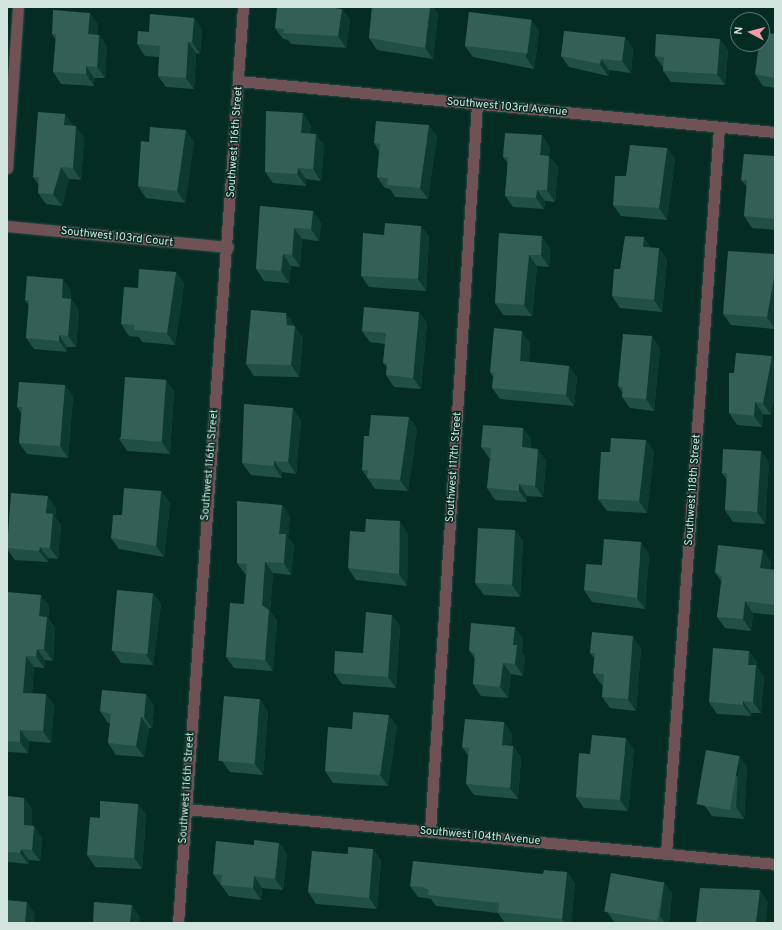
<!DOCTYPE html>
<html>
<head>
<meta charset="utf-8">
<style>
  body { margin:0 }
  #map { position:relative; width:782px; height:930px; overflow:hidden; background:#052c23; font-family:Overpass,sans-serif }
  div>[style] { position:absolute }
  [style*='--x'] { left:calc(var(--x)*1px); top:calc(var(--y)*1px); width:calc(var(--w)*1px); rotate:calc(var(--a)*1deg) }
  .roads { filter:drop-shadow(0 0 1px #264a41) drop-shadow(0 0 1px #264a41) }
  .minor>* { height:11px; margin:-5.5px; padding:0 5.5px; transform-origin:5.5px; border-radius:5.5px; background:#6f5156 }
  .wall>* { inset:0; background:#204f44 }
  .shaded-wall>* { inset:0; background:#0d3a30 }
  .building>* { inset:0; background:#335f54; transform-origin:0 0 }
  span { translate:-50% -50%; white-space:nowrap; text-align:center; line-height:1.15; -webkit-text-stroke:3px #052c23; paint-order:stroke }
  .street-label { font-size:11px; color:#d1e5de }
  .frame { position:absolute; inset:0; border:8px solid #d1e5de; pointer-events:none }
  .north { position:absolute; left:730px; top:12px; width:40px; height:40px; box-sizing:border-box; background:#052c23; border:1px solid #57766e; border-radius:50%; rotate:277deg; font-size:11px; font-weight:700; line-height:16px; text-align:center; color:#d1e5de }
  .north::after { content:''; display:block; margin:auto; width:14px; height:18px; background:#f39aab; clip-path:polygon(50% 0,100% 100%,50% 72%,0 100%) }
</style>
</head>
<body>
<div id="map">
  <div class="roads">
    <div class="minor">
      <i style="--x:239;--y:81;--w:538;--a:5.44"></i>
      <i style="--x:7;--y:168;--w:161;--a:-86.1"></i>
      <i style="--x:7;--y:226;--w:222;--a:5.4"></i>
      <i style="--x:186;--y:809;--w:592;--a:5.33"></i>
      <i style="--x:430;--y:831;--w:729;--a:-86.3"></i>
      <i style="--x:666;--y:853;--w:728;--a:-85.82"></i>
      <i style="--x:178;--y:923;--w:918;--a:-85.94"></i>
    </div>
  </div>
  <div class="wall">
    <i style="clip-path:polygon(372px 7px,433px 7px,438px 14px,433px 59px,377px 50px,369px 38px)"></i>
    <i style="clip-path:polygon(342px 9px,350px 20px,346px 48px,291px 44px,288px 40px,283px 39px,275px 28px)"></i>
    <i style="clip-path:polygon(194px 18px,202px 29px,200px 54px,196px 53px,194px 89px,166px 87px,158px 76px,159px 57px,145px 56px,137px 44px,149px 32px)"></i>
    <i style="clip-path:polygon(531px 20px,539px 31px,534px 69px,473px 57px,465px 46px)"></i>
    <i style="clip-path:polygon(98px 24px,97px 35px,99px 35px,107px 46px,105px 78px,94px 78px,94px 86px,61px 84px,53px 72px,56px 40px,52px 34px)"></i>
    <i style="clip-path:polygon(775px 34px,775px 88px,763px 86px,755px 74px,766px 40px)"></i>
    <i style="clip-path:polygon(625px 37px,633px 49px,631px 73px,609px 70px,608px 76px,569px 67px,561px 56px)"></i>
    <i style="clip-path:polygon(728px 50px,725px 85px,671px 82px,663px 71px,663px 67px,655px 56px)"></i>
    <i style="clip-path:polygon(65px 114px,73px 126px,84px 138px,81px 180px,69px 179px,62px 206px,46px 204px,38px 193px,39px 185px,33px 177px)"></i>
    <i style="clip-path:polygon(311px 125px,310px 134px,316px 134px,324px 146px,321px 181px,306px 179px,306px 186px,273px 183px,265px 172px)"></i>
    <i style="clip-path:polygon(437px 136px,428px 199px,395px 197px,390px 189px,385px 188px,377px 177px,379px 151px,374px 143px)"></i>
    <i style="clip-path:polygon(194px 142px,185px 203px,146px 198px,138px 186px)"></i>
    <i style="clip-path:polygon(550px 147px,549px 156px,558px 167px,555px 202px,545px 201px,544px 209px,513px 207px,505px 196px,508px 163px,503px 157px)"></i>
    <i style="clip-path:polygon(667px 148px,675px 159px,667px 220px,621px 216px,613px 205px,626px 176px)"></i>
    <i style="clip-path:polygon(775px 156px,775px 230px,752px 228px,744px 216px,747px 187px,741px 180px)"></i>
    <i style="clip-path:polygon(260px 206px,313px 211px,321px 223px,319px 241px,302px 239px,300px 267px,291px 266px,289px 283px,264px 281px,256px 269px)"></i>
    <i style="clip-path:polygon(421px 226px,429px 237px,426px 291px,369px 287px,361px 276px,384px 235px)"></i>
    <i style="clip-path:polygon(499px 233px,550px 248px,549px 267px,537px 266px,532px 316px,503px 315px,495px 303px)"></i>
    <i style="clip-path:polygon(651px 248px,659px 248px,667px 260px,662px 312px,620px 308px,612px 296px,620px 269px)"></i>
    <i style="clip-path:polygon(775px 254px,775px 329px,731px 325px,723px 314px)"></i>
    <i style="clip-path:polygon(176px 272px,184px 284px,175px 345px,142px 342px,139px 337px,129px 336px,121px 324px,138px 288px)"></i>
    <i style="clip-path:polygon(71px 291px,71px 299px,79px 311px,76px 347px,67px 347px,67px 352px,34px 349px,26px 338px,29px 306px,25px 300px)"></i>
    <i style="clip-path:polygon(419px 312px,427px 323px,421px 389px,394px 387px,386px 375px,387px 367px,383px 363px,385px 344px,370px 342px,362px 331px)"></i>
    <i style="clip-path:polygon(294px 324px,294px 326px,303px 338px,299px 377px,254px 376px,246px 364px)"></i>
    <i style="clip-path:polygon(530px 343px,529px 362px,569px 366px,577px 377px,574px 406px,500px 399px,492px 388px,493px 377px,490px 372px)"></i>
    <i style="clip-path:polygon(660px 348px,654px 411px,630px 408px,622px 397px,622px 392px,618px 386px)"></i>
    <i style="clip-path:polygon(775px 361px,771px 415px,763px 414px,762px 427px,737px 425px,729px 413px,734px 373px)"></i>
    <i style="clip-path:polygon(166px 380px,174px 391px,170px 454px,127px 451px,119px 439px)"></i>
    <i style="clip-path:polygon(65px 385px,73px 397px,68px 458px,27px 454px,19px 443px,21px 413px,17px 407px)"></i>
    <i style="clip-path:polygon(301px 420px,296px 474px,282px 472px,282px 478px,251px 475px,242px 463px)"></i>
    <i style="clip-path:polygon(523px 428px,531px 440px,531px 448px,546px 460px,543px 497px,527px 496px,527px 502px,495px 500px,487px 488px,490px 459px,481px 447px)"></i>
    <i style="clip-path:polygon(417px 429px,408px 491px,375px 489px,362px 470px,369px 436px)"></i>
    <i style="clip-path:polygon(654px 451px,647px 513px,607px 511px,598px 499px,610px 452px)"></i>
    <i style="clip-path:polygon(769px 462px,765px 524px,733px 522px,725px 510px,727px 480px,722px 473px)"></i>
    <i style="clip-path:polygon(161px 491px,170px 503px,164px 557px,119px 549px,111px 538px,122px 515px)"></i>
    <i style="clip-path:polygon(282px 505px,290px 517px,288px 537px,294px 546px,291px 575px,273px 573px,270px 611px,277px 621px,273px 671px,234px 668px,226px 657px,244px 604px,246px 574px,245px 574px,237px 563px)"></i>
    <i style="clip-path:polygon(56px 508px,55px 517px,61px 525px,58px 559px,48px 558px,48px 562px,15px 560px,7px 549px,7px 541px)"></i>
    <i style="clip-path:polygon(515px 530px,523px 541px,520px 597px,484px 595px,475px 583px)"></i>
    <i style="clip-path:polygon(408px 533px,407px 586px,356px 580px,348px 568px)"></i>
    <i style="clip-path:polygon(649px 554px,645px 609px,592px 602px,584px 590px,602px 565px)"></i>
    <i style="clip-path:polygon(771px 562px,770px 569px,775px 570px,775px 615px,753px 613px,751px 631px,725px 628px,717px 617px,721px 581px,715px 572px)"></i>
    <i style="clip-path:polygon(7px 592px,49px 606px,48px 618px,55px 628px,53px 661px,45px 660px,44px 668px,34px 667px,32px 693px,46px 694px,54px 706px,51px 743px,29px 741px,28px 753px,7px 752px)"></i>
    <i style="clip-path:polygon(153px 593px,161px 604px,153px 665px,121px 663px,113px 651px)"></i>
    <i style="clip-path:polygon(400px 626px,396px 688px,342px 684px,334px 673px,363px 653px)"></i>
    <i style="clip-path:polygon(523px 639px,522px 652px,525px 657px,523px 676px,511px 674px,508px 698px,481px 696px,473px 684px,475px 659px,469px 650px)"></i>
    <i style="clip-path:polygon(641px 648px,636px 711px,610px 708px,602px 697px,603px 685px,601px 684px,593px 673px,594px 658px,590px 653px)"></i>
    <i style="clip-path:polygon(749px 651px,757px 662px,757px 667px,764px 677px,761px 713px,751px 713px,751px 716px,717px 714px,709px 702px)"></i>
    <i style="clip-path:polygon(146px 694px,154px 706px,152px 728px,149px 728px,144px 757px,116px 755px,108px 743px,110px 723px,108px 723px,100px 711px)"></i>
    <i style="clip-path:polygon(268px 711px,263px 775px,230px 772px,222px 761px)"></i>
    <i style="clip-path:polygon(504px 722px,512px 734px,511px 746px,513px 746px,521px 758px,518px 799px,474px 795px,466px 784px,468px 755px,462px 747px)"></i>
    <i style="clip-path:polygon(397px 726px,388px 786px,333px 783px,325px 771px,352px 729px)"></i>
    <i style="clip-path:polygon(634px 749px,628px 811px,584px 808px,576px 797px,590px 754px)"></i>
    <i style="clip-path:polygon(747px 767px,744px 819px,712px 816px,704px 805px)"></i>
    <i style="clip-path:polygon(7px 796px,24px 798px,32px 809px,32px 826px,42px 838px,40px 861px,29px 860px,28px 864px,7px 862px)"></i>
    <i style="clip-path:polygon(138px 804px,146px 815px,142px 869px,95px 867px,87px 855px,100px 818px)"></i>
    <i style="clip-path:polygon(279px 843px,287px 854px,283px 890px,262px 888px,261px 900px,229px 896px,213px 874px,254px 845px)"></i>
    <i style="clip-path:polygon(373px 849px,381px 861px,377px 909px,316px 904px,308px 892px,348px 854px)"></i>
    <i style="clip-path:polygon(567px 872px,575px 884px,571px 923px,505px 923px,498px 913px,436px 906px,431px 899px,418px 897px,410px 886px)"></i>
    <i style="clip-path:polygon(664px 882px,672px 893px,669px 923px,615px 923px,607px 912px)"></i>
  </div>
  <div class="shaded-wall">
    <i style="clip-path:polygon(430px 7px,433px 7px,438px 14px,433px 59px,425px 48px)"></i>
    <i style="clip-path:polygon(342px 9px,350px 20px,346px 48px,338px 36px)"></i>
    <i style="clip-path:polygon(90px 13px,98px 24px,97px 46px,88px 34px)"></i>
    <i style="clip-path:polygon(194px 18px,202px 29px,200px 54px,192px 42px)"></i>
    <i style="clip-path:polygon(531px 20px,539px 31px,534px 69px,526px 57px)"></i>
    <i style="clip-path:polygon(99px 35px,107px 46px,105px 78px,97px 67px)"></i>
    <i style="clip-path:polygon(625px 37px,633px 49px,631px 73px,622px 61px)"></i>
    <i style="clip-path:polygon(720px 39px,728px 50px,725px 85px,717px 74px)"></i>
    <i style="clip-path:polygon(188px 42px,196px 53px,194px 89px,186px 78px)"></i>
    <i style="clip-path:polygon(601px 59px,609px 70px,608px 76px,600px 64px)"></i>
    <i style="clip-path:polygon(86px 66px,94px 78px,94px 86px,86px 74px)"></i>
    <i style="clip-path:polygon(303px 113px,311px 125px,309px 145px,301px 133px)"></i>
    <i style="clip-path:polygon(65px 114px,73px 125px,72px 137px,64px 125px)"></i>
    <i style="clip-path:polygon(429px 125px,437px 136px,428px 199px,420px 188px)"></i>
    <i style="clip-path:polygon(76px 126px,84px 138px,81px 180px,73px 168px)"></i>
    <i style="clip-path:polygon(186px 130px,194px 142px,185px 203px,177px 191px)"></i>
    <i style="clip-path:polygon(316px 134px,324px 146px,321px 181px,313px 169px)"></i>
    <i style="clip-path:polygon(542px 135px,550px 147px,548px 167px,540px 155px)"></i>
    <i style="clip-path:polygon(667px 148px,675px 159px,667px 220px,659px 208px)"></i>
    <i style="clip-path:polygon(549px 156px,558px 167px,555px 202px,547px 190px)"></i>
    <i style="clip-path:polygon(61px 167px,69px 179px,62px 206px,53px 194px)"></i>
    <i style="clip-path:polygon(298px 168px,306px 179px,306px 186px,297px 174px)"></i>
    <i style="clip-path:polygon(537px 190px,545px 201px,544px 209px,536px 198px)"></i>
    <i style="clip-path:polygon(313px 211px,321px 223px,319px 241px,311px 229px)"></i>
    <i style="clip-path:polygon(421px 226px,429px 237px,426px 291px,418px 279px)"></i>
    <i style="clip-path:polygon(294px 228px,302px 239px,300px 267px,292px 255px)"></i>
    <i style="clip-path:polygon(542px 236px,550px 248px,549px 267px,541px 255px)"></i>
    <i style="clip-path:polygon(644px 237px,652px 249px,643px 247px)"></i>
    <i style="clip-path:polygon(659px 248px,667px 260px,662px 312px,654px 300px)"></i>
    <i style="clip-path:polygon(283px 254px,291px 266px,289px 283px,281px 271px)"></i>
    <i style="clip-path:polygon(529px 255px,537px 266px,532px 316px,524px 305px)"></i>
    <i style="clip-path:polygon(176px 272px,184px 284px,175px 345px,167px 333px)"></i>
    <i style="clip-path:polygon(774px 277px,775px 278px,775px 329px,767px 317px)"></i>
    <i style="clip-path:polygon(63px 279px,71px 291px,70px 310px,62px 298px)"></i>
    <i style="clip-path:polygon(71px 299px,79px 311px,76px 347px,68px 336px)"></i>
    <i style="clip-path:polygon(419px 312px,427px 323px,421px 389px,413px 378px)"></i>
    <i style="clip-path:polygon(286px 313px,294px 324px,294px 330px,295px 326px,303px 338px,299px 377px,291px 365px)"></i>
    <i style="clip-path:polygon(522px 331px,530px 343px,528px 373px,520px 361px)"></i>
    <i style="clip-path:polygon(59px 335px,67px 347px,67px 352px,59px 341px)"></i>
    <i style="clip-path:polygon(652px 336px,660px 348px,654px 411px,646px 399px)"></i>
    <i style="clip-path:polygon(772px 356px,775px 361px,775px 393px,771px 415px,763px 403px)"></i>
    <i style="clip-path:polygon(569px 366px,577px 377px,574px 406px,566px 395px)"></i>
    <i style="clip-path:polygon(166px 380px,174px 391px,170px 454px,162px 442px)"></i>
    <i style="clip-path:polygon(65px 385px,73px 397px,68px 458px,60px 446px)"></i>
    <i style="clip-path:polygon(755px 402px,763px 414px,762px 427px,754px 416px)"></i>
    <i style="clip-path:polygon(293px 408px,301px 420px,296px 474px,288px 462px)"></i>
    <i style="clip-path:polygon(409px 417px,417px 429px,408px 491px,400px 480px)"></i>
    <i style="clip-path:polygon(523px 428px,531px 440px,530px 459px,522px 447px)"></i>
    <i style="clip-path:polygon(646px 440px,654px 451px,647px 513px,639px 501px)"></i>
    <i style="clip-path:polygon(538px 449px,546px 460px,543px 497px,535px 486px)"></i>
    <i style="clip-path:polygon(761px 451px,769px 462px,765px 524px,757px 512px)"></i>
    <i style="clip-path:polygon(274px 461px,282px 472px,282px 478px,274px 466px)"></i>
    <i style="clip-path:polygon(519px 484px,527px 496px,527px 502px,519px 491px)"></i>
    <i style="clip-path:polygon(161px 491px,170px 503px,164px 557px,156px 546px)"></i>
    <i style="clip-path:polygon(48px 496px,56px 508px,55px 517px,61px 525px,58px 559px,50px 548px,46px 513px)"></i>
    <i style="clip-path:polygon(282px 505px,290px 517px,288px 537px,294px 546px,291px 575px,284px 563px,279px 534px)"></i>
    <i style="clip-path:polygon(400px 521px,408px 533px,407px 586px,399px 574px)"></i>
    <i style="clip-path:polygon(515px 530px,523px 541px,520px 597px,512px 585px)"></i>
    <i style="clip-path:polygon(641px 542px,649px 554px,645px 609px,637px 598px)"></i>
    <i style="clip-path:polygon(40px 547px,48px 558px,48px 562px,39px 551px)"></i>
    <i style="clip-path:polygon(763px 550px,771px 562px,768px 580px,760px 568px)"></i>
    <i style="clip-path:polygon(265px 562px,273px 573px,270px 611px,277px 621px,273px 671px,265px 660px,262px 605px)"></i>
    <i style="clip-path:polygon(153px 593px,161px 604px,153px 665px,145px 653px)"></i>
    <i style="clip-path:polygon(41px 595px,49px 606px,48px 618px,55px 628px,53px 661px,44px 649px,39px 616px)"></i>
    <i style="clip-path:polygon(745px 601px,753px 613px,751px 631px,743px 619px)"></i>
    <i style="clip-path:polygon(392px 615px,400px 626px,396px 688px,388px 677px)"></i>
    <i style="clip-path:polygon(515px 627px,523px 639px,522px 652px,525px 657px,523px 676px,515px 664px,513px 645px)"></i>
    <i style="clip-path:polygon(633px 636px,641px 648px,636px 711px,628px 699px)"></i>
    <i style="clip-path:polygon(37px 649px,45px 660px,44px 668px,36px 656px)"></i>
    <i style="clip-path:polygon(749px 651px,757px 662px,757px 667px,764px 677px,761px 713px,753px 702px,748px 665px)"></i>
    <i style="clip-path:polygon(26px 656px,34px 667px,31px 704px,23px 693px)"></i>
    <i style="clip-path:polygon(503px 663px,511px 674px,508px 698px,500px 687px)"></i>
    <i style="clip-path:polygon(46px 694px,54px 706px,51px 743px,43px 731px)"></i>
    <i style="clip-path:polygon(146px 694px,154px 706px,152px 728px,144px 717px)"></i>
    <i style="clip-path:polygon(260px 699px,268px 711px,263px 775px,255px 764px)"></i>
    <i style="clip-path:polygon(743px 701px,751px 713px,751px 716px,743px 705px)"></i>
    <i style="clip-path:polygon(389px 715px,397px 726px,388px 786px,380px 775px)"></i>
    <i style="clip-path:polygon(141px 717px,149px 728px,144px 757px,136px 746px)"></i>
    <i style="clip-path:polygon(504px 722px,512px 734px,510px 757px,502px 745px)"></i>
    <i style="clip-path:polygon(20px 730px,29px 741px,28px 753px,20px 742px)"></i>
    <i style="clip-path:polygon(626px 738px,634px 749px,628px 811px,620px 800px)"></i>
    <i style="clip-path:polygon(513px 746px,521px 758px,518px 799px,510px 788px)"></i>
    <i style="clip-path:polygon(739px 756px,747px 767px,744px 819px,736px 807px)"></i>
    <i style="clip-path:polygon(24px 798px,32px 809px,32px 837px,24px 825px)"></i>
    <i style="clip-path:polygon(138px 804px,146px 815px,142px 869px,134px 858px)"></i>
    <i style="clip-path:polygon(34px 826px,42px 838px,40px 861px,32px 850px)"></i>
    <i style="clip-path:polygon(279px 843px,287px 854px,283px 890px,275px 879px)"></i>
    <i style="clip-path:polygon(21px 849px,29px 860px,28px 864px,20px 853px)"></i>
    <i style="clip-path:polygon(373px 849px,381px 861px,377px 909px,369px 898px)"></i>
    <i style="clip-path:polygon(567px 872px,575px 884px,571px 923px,565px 923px,562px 919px)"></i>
    <i style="clip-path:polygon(254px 876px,262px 888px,261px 900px,253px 888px)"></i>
    <i style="clip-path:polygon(664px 882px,672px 893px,669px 923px,665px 923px,660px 917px)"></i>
    <i style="clip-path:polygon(760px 890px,768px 902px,766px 923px,756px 923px)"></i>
    <i style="clip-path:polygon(27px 902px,35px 914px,34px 923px,25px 923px)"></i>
    <i style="clip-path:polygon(132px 905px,140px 917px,139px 923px,130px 923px)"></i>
  </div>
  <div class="building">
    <i style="clip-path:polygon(277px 7px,327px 7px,342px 9px,338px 36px,283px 33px,284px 29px,275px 28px)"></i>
    <i style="clip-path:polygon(372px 7px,430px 7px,425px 48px,369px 38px)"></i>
    <i style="clip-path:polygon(53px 10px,90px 13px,88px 34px,99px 35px,97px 67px,86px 66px,86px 74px,53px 72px,56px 34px,52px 34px)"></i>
    <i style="left:469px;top:12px;width:63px;height:34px;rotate:7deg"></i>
    <i style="clip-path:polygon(150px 14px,194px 18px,192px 42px,188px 42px,186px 78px,158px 76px,160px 46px,137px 44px,138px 31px,149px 32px)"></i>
    <i style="clip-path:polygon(564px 31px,625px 37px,622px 61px,601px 59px,600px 64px,561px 56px)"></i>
    <i style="clip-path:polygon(767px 33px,775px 34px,775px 78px,755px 74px,759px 44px,762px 44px,762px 40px,766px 40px)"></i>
    <i style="clip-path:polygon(656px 34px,720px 39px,717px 74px,663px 71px,664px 57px,655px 56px)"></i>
    <i style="clip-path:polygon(266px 111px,303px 113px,301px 133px,316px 134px,313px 169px,298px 168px,297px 174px,265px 172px)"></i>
    <i style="clip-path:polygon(38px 112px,65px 114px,64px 125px,76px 126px,73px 168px,61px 167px,53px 194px,38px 193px,39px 177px,33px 177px)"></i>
    <i style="clip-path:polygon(376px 121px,429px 125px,420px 188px,387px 185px,388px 178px,377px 177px,380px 144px,374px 143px)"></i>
    <i style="clip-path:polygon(150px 127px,186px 130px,177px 191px,138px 186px,141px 141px,149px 142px)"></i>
    <i style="clip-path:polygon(505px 133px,542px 135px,540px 155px,549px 156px,547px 190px,537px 190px,536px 198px,505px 196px,508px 157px,503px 157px)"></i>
    <i style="clip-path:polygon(630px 145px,667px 148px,659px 208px,613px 205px,615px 176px,626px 176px)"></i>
    <i style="clip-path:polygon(744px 154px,775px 156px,775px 219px,744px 216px,747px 180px,741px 180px)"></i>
    <i style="clip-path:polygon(260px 206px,313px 211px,311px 229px,294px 228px,292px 255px,283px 254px,281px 271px,256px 269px)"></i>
    <i style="clip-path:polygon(385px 223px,421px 226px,418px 279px,361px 276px,363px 233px,384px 235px)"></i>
    <i style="clip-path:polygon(499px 233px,542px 236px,541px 255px,529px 255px,524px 305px,495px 303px)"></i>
    <i style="clip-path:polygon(625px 236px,644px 237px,643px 247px,659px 248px,654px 300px,612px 296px,614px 269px,620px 269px)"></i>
    <i style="clip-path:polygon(728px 251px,775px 254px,775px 277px,774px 277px,767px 317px,723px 314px)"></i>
    <i style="clip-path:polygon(139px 269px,176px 272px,167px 333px,134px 330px,135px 325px,121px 324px,124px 287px,138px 288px)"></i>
    <i style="clip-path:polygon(27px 276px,63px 279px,62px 298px,71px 299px,68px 336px,59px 335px,59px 341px,26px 338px,29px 300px,25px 300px)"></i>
    <i style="clip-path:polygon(364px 307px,419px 312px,413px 378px,386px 375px,387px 363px,383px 363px,386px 333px,362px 331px)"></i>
    <i style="clip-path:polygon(251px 310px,286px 313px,287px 325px,295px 326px,291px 365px,246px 364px)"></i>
    <i style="clip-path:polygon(494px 328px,522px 331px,520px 361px,569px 366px,566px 395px,492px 388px,494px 373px,490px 372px)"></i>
    <i style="clip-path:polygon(623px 334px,652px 336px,646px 399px,622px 397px,623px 387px,618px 386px)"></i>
    <i style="clip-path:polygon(736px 353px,772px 356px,763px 403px,755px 402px,754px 416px,729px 413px,729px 373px,734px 373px)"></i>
    <i style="left:125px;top:377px;width:41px;height:62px;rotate:4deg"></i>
    <i style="clip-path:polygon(19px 382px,65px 385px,60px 446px,19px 443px,22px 407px,17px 407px)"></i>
    <i style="clip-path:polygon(244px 404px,293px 408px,288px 462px,274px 461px,274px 466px,242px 463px)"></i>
    <i style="clip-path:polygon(371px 415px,409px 417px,400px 480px,367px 478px,368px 470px,362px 470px,364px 436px,369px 436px)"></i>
    <i style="clip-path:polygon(483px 425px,523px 428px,522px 447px,538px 449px,535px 486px,519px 484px,519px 491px,487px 488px,491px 448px,481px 447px)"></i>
    <i style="clip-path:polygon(611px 438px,646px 440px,639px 501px,598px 499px,601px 452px,610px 452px)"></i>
    <i style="clip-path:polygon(723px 449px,761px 451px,757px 512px,725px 510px,727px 473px,722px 473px)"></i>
    <i style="clip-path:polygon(124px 488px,161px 491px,156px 546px,111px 538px,113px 515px,122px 515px)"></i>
    <i style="clip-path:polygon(11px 493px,48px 496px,46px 513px,53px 514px,50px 548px,40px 547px,39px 551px,7px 548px)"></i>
    <i style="clip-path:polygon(237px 501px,282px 505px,279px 534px,286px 534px,284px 563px,265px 562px,262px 605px,269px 610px,265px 660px,226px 657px,230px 603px,244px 604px,247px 564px,237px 563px)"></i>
    <i style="clip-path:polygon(366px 519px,400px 521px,399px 574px,348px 568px,350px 531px,365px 532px)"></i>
    <i style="left:478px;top:528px;width:37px;height:55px;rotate:3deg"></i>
    <i style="clip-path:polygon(604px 539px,641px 542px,637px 598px,584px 590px,586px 564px,602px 565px)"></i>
    <i style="clip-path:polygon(718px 545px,763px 550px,760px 568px,775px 570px,775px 605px,745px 601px,743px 619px,717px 617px,722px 577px,715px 572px)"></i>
    <i style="left:117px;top:590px;width:36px;height:61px;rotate:5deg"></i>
    <i style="clip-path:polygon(7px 592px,41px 595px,39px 616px,47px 617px,44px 649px,37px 649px,36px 656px,26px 656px,23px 693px,46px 694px,43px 731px,20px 730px,20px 742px,7px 741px)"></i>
    <i style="clip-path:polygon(366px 612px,392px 615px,388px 677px,334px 673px,335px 651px,363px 653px)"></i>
    <i style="clip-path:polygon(471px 623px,515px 627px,513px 645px,517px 645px,515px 664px,503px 663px,500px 687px,473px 684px,475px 654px,469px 650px)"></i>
    <i style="clip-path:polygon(592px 632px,633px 636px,628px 699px,602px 697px,604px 674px,593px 673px,595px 653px,590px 653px)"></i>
    <i style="clip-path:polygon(713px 648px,749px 651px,748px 665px,756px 665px,753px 702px,743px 701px,743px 705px,709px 702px)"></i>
    <i style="clip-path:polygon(102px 690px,146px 694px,144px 717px,141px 717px,136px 746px,108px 743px,111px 714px,100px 711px)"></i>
    <i style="left:224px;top:696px;width:36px;height:65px;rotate:5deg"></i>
    <i style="clip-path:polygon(353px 712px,389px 715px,380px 775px,325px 771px,328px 727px,352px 729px)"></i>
    <i style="clip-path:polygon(465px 719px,504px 722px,502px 745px,513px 746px,510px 788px,466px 784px,469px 748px,462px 747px)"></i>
    <i style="clip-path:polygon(592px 735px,626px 738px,620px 800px,576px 797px,579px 753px,590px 754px)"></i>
    <i style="left:706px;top:750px;width:34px;height:55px;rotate:10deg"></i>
    <i style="clip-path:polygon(7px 796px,24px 798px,24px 825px,34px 826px,32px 850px,21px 849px,20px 853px,7px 852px)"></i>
    <i style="clip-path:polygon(100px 801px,138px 804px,134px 858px,87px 855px,90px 817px,100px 818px)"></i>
    <i style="clip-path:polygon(254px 840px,279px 843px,275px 879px,254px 876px,253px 888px,221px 885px,222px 875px,213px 874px,216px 841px,254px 845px)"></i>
    <i style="clip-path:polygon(348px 847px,373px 849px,369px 898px,308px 892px,312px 851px,348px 854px)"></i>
    <i style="clip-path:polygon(413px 861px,543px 874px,544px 870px,567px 872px,562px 919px,498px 912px,499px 903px,428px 895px,429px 890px,423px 887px,410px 886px)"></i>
    <i style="left:611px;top:873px;width:54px;height:39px;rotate:10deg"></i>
    <i style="clip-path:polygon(700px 888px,760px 890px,756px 923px,696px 923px)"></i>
    <i style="clip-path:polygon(7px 900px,27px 902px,25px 923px,7px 923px)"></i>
    <i style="clip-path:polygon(94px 902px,132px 905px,130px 923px,93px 923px)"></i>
  </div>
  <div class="street-label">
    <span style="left:507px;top:107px;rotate:5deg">Southwest 103rd Avenue</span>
    <span style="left:235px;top:142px;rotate:-86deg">Southwest 116th Street</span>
    <span style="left:117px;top:237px;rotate:6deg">Southwest 103rd Court</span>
    <span style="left:210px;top:465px;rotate:-85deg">Southwest 116th Street</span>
    <span style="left:454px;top:467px;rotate:-86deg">Southwest 117th Street</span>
    <span style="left:693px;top:490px;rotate:-86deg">Southwest 118th Street</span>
    <span style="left:187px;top:788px;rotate:-86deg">Southwest 116th Street</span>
    <span style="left:480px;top:836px;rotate:5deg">Southwest 104th Avenue</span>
  </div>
  <div class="frame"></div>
  <div class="north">N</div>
</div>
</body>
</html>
